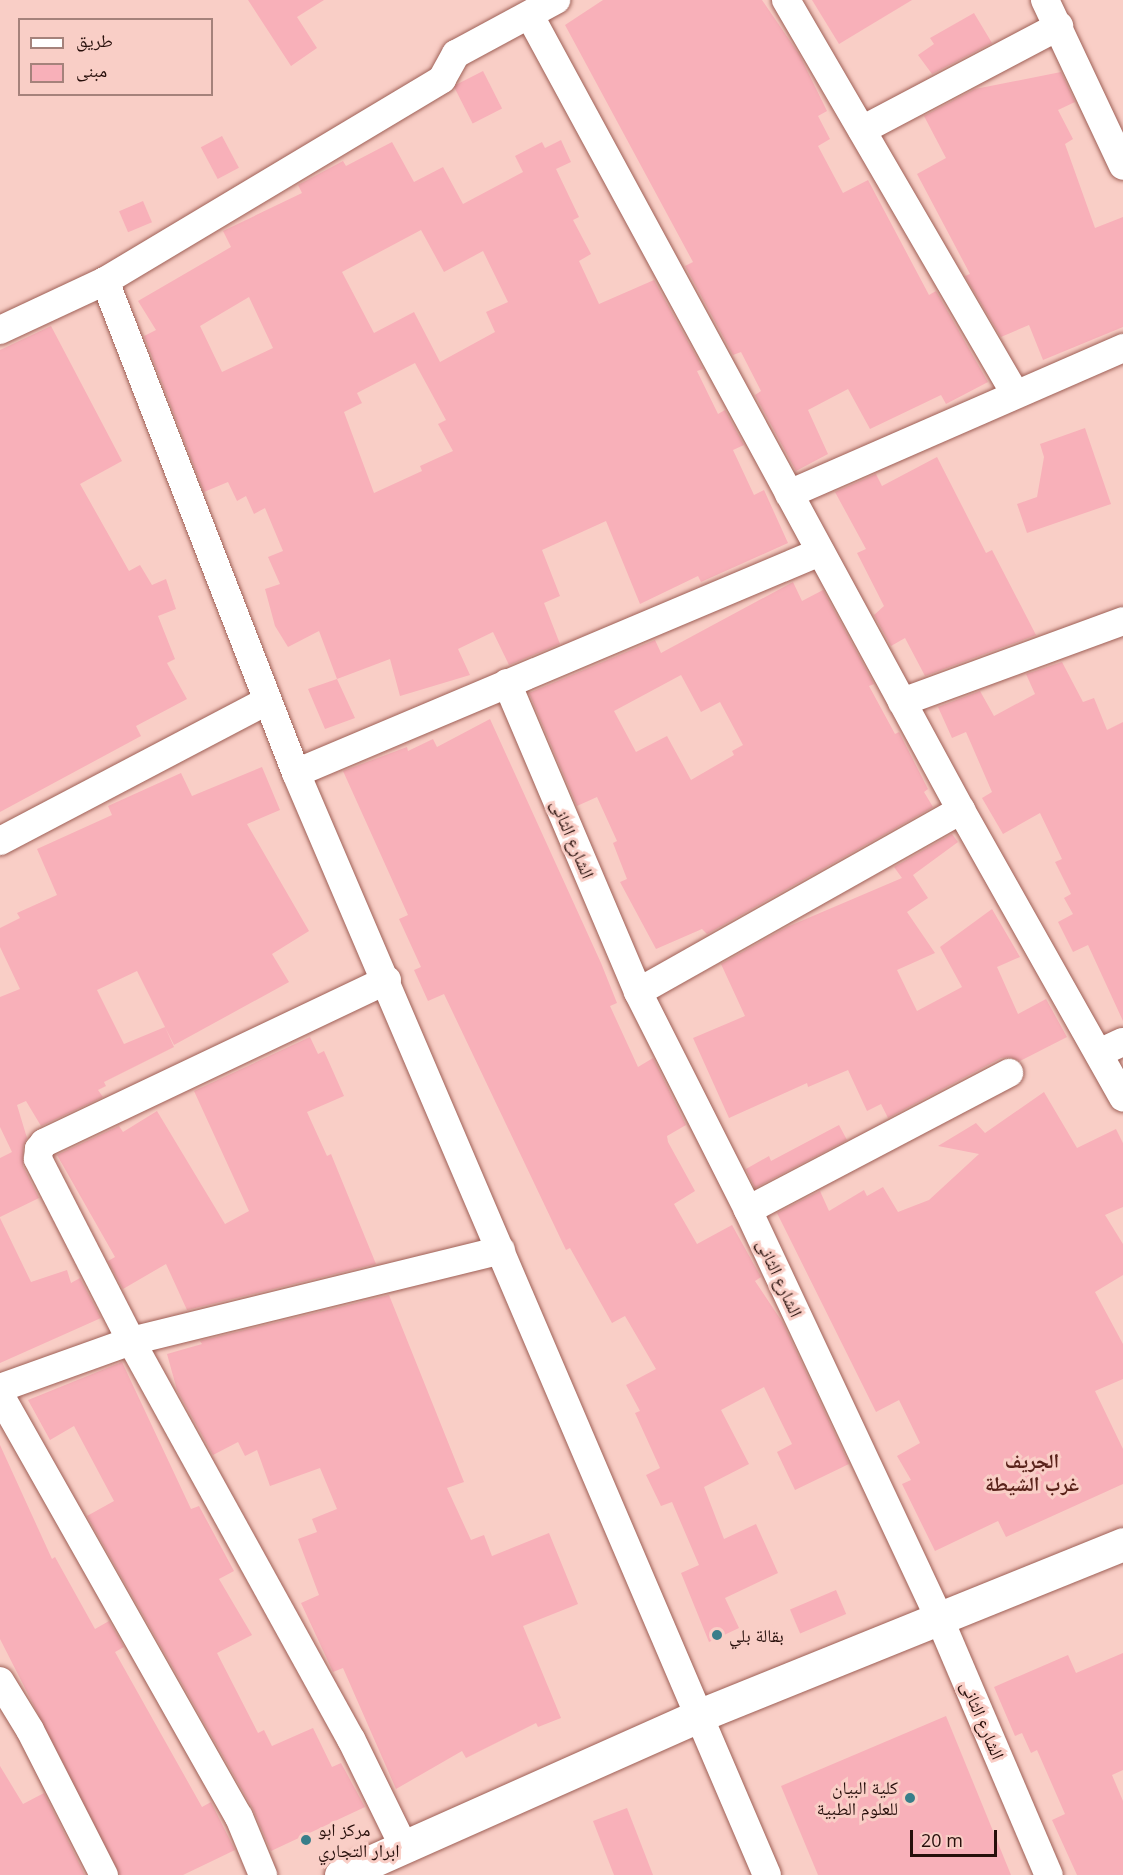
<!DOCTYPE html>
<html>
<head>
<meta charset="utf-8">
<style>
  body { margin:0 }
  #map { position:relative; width:1123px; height:1875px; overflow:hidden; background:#f9cec6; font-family:"Open Sans","Noto Naskh Arabic",sans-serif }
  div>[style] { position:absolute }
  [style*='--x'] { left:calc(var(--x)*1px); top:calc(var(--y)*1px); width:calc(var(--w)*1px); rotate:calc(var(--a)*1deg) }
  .building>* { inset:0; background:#f8b0b9; transform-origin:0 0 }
  .roads { filter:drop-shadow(0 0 2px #9e6056) drop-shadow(0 0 2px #9e6056) }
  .street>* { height:28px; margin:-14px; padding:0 14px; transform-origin:14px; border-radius:14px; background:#fff }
  .secondary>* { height:33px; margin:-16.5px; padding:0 16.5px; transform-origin:16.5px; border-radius:16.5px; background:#fff }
  .dots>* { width:16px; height:16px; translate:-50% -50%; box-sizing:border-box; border:3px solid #f9cec6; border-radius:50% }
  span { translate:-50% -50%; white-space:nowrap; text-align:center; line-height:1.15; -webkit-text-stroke:6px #f9cec6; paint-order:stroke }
  .street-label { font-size:18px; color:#270f0b }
  .poi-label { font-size:18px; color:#270f0b }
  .left { translate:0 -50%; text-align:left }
  .right { translate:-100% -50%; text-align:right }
  .neighbourhood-label { font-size:20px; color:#59221a; font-weight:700 }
  .legend { position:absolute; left:18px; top:18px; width:195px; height:78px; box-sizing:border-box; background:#f9cec6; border:2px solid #a5827b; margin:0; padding:8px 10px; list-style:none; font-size:18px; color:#270f0b }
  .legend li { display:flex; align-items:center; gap:12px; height:30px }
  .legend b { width:30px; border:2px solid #a5827b }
  .scale { position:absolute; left:910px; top:1830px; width:87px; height:27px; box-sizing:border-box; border:3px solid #270f0b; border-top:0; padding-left:8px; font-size:18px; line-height:21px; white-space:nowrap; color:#270f0b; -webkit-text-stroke:4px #f9cec6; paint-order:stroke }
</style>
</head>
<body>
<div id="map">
  <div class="building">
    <i style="clip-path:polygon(248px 0,324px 0,297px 17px,317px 48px,291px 66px)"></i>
    <i style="clip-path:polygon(603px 0,762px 0,799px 54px,827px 111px,818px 116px,830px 139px,818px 146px,843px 193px,868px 180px,929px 295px,936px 291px,988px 382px,946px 404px,941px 395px,870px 429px,848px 389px,808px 410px,828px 454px,796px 471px,755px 395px,761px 391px,741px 352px,733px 355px,685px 266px,693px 262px,565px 25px)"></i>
    <i style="clip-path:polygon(812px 0,912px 0,839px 44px)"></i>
    <i style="clip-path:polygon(974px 13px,992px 43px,932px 74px,918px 55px,934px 44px,930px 38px)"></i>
    <i style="left:483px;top:71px;width:42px;height:33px;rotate:63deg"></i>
    <i style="clip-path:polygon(1061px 72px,1075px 102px,1058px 110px,1073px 139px,1065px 144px,1095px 228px,1123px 217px,1123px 327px,1043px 360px,1029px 325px,1001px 337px,965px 276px,970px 274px,917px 174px,946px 158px,924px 116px,975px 89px)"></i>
    <i style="left:222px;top:136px;width:36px;height:24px;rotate:62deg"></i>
    <i style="clip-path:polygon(evenodd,561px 140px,571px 162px,556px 169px,579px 217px,573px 220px,591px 254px,579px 261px,599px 304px,654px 280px,703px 369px,697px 371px,718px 414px,725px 410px,744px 445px,733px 450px,754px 495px,764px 490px,788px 543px,701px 582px,698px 576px,640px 604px,606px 521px,542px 550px,560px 596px,544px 603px,560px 644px,509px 665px,493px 632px,458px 649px,470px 675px,400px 696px,390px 659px,337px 679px,355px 718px,325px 729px,308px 689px,337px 679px,319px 631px,288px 647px,275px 626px,265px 589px,280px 584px,268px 557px,283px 551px,265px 508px,254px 514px,246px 496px,237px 501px,228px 482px,204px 492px,144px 336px,156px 330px,138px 301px,231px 247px,223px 231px,302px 193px,298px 185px,343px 161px,346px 166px,392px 142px,414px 182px,443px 167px,463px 204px,523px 172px,515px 156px,542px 142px,545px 148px,561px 140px,421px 230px,444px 272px,483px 251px,508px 302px,486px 312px,495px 332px,440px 362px,414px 312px,374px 333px,342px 272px,421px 230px,561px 140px,249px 297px,273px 348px,222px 372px,200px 326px,249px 297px,561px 140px,415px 363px,446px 420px,438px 424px,453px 451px,420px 466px,422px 471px,374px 493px,344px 412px,362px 403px,357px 393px,415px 363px)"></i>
    <i style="left:143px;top:201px;width:23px;height:26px;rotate:67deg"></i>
    <i style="clip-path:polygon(51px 326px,122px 461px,80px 484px,129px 571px,140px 565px,152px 585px,166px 579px,176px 609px,158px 616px,175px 659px,167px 663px,187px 699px,136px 726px,141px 736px,0 812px,0 350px)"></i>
    <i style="clip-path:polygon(1085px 428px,1111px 504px,1027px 533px,1017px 504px,1037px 497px,1044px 457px,1040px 444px)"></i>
    <i style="clip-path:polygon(937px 457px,986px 553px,992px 550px,1036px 635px,925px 676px,905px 638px,891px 646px,874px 615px,884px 606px,857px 553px,866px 549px,835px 492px,876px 474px,882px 486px)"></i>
    <i style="clip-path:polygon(evenodd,793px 582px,802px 601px,823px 590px,874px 684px,869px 686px,895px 734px,899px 732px,928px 789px,924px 792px,933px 807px,707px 934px,702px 929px,656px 949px,620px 882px,627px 879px,613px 843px,617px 841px,597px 797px,577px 806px,529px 693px,655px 640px,661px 653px,793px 582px,681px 675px,701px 712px,720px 702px,743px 745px,732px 751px,734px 755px,691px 780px,667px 736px,636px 752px,614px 711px,681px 675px)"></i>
    <i style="clip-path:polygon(1062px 662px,1083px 702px,1094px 698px,1107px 730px,1123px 722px,1123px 1021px,1088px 945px,1073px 952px,1058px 922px,1073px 914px,1064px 898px,1071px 894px,1055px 862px,1062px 859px,1040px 813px,1003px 834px,982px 798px,992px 792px,966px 732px,952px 738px,938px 707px,980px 691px,994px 716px,1035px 694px,1026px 674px)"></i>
    <i style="clip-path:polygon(490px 719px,601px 963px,617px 1003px,610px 1006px,638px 1067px,653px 1058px,686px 1125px,667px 1136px,668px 1142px,695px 1191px,674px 1204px,697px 1244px,732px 1225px,761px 1277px,755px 1281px,783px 1323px,849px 1464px,795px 1490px,777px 1452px,792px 1444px,764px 1387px,721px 1410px,749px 1464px,704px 1487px,724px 1539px,756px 1524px,778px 1573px,725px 1598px,739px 1628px,709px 1642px,681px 1573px,699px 1565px,672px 1502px,661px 1506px,646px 1475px,660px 1468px,635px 1413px,640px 1411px,626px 1385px,656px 1369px,625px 1316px,612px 1323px,570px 1248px,566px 1250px,444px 994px,428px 1001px,414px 970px,421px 967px,399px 919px,408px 915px,343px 771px,407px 747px,408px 751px,433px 739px,437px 747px)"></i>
    <i style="clip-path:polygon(262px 767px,280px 810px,247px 824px,309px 931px,272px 954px,289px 982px,174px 1045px,137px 971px,97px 990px,124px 1044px,165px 1027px,174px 1047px,104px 1082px,106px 1086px,98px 1090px,103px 1097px,41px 1126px,26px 1101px,17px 1105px,27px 1138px,23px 1147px,23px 1166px,39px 1198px,0 1217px,0 1158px,12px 1152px,0 1127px,0 997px,20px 989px,0 947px,0 928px,20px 918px,17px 913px,57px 895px,37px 849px,112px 815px,108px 806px,181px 773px,192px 796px)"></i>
    <i style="clip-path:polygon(952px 834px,958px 842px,913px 875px,928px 898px,907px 912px,935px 953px,897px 970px,917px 1011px,962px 987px,940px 947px,992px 909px,1020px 957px,997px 967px,1018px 1014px,1046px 999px,1067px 1037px,1020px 1061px,1010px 1057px,1001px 1058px,888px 1118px,881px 1104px,867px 1111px,848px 1070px,808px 1087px,807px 1083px,729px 1118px,693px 1038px,745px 1016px,721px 964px,787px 927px,902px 878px,894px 867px)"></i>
    <i style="clip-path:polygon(310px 1037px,318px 1054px,324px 1051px,344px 1096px,307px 1112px,327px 1156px,331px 1154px,376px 1264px,187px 1310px,166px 1264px,123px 1289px,108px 1261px,115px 1257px,57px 1155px,119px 1126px,123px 1132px,157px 1111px,225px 1224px,249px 1211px,194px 1091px)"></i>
    <i style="clip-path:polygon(1044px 1092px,1077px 1148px,1116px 1129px,1123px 1143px,1123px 1207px,1105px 1215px,1123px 1244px,1123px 1275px,1095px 1292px,1123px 1344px,1123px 1379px,1095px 1391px,1123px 1449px,1123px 1484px,1006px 1537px,998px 1521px,935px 1551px,902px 1484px,911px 1480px,897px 1456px,920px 1443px,899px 1400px,876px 1412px,777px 1213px,820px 1191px,829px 1211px,864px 1190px,867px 1196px,883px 1187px,898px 1212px,929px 1200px,979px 1154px,938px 1146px,976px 1123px,985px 1133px)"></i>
    <i style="clip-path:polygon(839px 1125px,847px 1140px,755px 1188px,746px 1169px,769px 1156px,771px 1161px)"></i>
    <i style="clip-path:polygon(0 1218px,31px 1282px,67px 1270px,71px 1283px,80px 1278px,101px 1318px,0 1363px)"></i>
    <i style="clip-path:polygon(389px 1295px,464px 1482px,447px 1488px,471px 1540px,484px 1535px,492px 1556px,549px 1533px,578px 1604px,523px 1626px,561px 1718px,538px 1727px,536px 1723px,466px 1758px,462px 1751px,396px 1789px,343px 1668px,333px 1672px,301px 1603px,319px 1595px,298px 1539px,317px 1532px,312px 1519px,337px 1509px,320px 1468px,270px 1486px,257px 1450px,245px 1456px,238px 1442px,213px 1455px,177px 1390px,167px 1354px,202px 1344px,200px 1341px)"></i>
    <i style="clip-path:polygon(122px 1362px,191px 1509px,199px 1506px,234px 1571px,219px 1579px,252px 1635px,217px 1653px,258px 1733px,264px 1730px,272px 1746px,313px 1728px,332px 1767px,341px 1763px,365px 1807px,271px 1851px,253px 1809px,87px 1516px,114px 1501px,74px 1426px,50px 1440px,28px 1400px)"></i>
    <i style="clip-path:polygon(0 1445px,52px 1559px,55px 1557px,95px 1629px,109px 1621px,124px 1647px,115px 1652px,202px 1807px,211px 1802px,235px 1850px,183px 1875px,120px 1875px,0 1639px)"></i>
    <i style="left:836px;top:1590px;width:26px;height:50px;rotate:67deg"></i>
    <i style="clip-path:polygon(1123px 1653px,1123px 1770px,1112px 1775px,1123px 1801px,1123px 1875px,1077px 1875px,1052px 1820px,1065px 1814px,1037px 1750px,1031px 1753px,1022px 1733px,1015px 1736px,994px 1687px,1068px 1655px,1076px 1673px)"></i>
    <i style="clip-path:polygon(946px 1716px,1011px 1875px,818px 1875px,781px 1786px)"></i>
    <i style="clip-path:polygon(0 1766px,23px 1804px,44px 1793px,85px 1875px,0 1875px)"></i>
    <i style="clip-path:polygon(627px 1808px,653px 1875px,614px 1875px,593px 1821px)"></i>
  </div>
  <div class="roads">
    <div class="street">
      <i style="--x:786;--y:0;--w:456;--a:59.8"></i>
      <i style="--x:1045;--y:0;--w:183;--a:64.8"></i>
      <i style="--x:530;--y:16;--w:903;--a:61.51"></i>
      <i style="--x:961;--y:810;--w:330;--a:60.6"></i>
      <i style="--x:862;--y:130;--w:223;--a:-27.8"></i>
      <i style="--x:105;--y:281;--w:528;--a:68.78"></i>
      <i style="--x:296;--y:773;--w:1198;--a:66.86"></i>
      <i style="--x:0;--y:330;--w:116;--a:-25"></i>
      <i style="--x:105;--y:281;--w:393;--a:-30.9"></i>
      <i style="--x:442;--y:79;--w:29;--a:-61"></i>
      <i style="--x:456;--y:54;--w:114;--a:-28.4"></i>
      <i style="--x:789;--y:494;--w:365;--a:-23.6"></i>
      <i style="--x:507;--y:683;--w:336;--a:67"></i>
      <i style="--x:638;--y:992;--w:244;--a:63.2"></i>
      <i style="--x:748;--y:1210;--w:453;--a:64.9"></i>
      <i style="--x:940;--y:1620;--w:277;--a:66.9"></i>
      <i style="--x:902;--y:702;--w:235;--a:-20.1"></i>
      <i style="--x:296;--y:773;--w:569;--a:-22.87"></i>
      <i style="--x:0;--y:841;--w:301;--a:-27.7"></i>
      <i style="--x:387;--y:980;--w:380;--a:154.6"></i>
      <i style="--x:44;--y:1143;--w:8;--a:130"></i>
      <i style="--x:39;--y:1149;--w:10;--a:96"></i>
      <i style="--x:38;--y:1159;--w:204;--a:62.9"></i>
      <i style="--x:131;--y:1341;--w:455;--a:61.1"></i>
      <i style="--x:351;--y:1739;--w:120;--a:63.9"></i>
      <i style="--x:638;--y:992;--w:371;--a:-29.4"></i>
      <i style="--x:1099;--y:1053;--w:26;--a:-25"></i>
      <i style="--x:748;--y:1210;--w:295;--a:-27.7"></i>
      <i style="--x:0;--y:1388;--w:139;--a:-19.7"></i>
      <i style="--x:131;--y:1341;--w:381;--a:-13.8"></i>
      <i style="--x:0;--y:1395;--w:485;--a:60.5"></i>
      <i style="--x:239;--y:1817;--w:63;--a:67.5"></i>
      <i style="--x:0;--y:1681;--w:57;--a:58.5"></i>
      <i style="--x:30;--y:1730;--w:163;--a:63"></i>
    </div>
    <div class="secondary">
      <i style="--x:341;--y:1875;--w:393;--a:-24"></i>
      <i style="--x:700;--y:1715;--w:456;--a:-22"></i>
    </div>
  </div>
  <div class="dots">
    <i style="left:717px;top:1635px;background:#387e8a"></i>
    <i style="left:910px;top:1798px;background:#387e8a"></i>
    <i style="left:306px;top:1840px;background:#387e8a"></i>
  </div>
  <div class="street-label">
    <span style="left:573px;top:839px;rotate:67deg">الشارع الثانى</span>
    <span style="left:780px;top:1278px;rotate:65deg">الشارع الثانى</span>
    <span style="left:983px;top:1720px;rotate:67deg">الشارع الثانى</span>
  </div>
  <div class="poi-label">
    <span class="left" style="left:729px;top:1635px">بقالة بلي</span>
    <span class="right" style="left:898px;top:1798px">كلية البيان<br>للعلوم الطبية</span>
    <span class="left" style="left:318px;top:1840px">مركز ابو<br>ابرار التجاري</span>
  </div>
  <div class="neighbourhood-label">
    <span style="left:1032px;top:1472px">الجريف<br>غرب الشيطة</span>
  </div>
  <ul class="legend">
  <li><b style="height:8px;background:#fff"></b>طريق</li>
  <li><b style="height:16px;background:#f8b0b9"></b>مبنى</li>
  </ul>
  <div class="scale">20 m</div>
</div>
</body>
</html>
